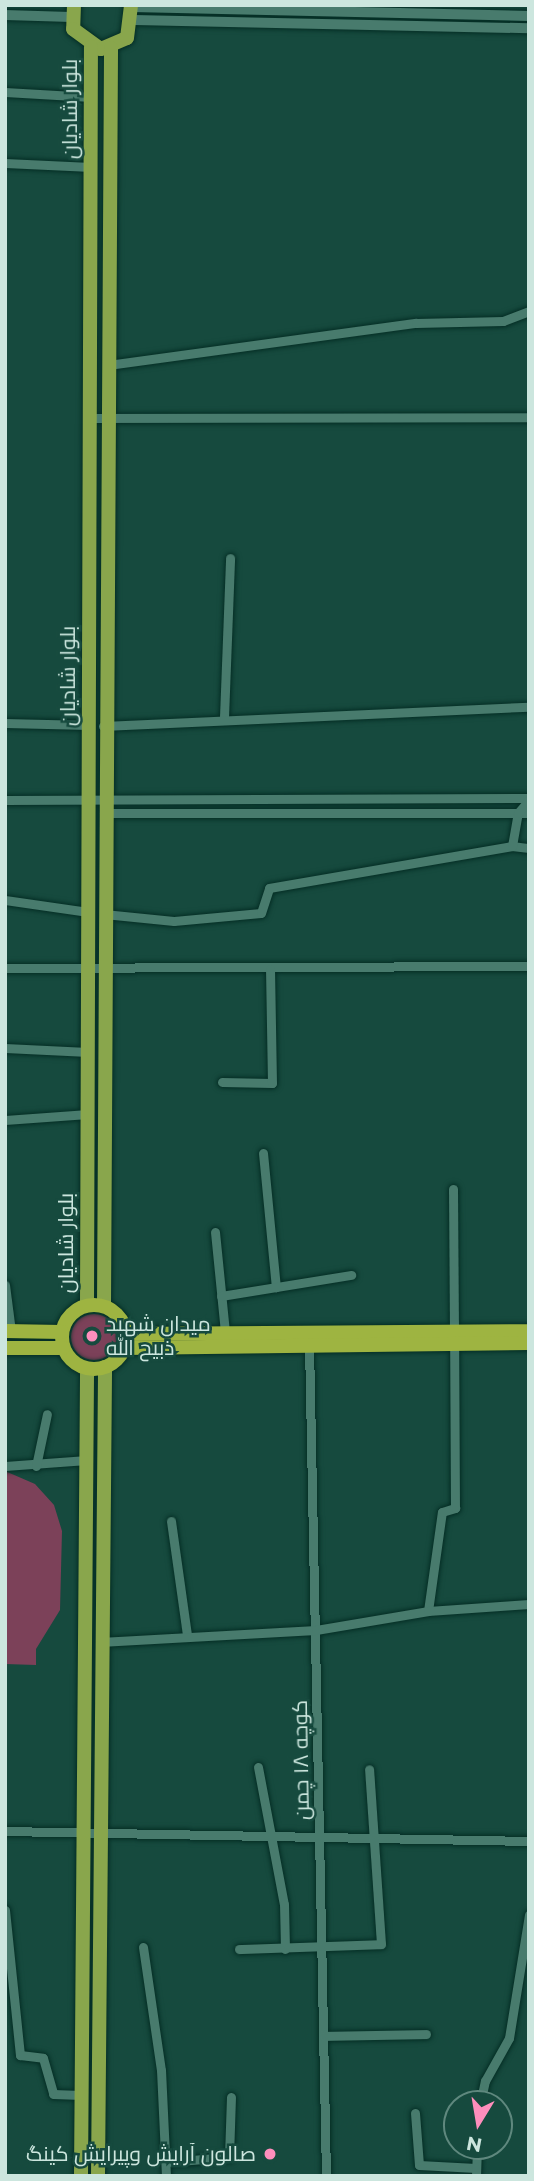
<!DOCTYPE html>
<html>
<head>
<meta charset="utf-8">
<style>
  body { margin:0 }
  #map { position:relative; width:534px; height:2181px; overflow:hidden; background:#164a3e; font-family:Montserrat,Cairo,sans-serif }
  div>[style] { position:absolute }
  [style*='--x'] { left:calc(var(--x)*1px); top:calc(var(--y)*1px); width:calc(var(--w)*1px); rotate:calc(var(--a)*1deg) }
  .green>* { inset:0; background:#7c4159 }
  .round { border-radius:50% }
  .roads { filter:drop-shadow(0 0 2px #052e25) drop-shadow(0 0 2px #052e25) }
  .minor>* { height:9px; margin:-4.5px; padding:0 4.5px; transform-origin:4.5px; border-radius:4.5px; background:#487b6d }
  .tertiary>* { height:10px; margin:-5px; padding:0 5px; transform-origin:5px; border-radius:5px; background:#487b6d }
  .primary>* { height:14px; margin:-7px; padding:0 7px; transform-origin:7px; border-radius:7px; background:#89a64c }
  .trunk>* { height:14px; margin:-7px; padding:0 7px; transform-origin:7px; border-radius:7px; background:#9eb441 }
  .trunk>.ring { margin:-7px; padding:0; box-sizing:content-box; background:none; border:14px solid #9eb441; border-radius:50% }
  .dots>* { width:19px; height:19px; translate:-50% -50%; box-sizing:border-box; border:4px solid #164a3e; border-radius:50% }
  span { translate:-50% -50%; white-space:nowrap; text-align:center; line-height:1.15; -webkit-text-stroke:5px #164a3e; paint-order:stroke }
  .street-label { font-size:21px; color:#cce6de }
  .poi-label { font-size:21px; color:#cce6de }
  .left { translate:0 -50%; text-align:left }
  .right { translate:-100% -50%; text-align:right }
  .frame { position:absolute; inset:0; border:7px solid #cce6de; pointer-events:none }
  .north { position:absolute; left:443px; top:2090px; width:70px; height:70px; box-sizing:border-box; background:#164a3e; border:2px solid #5f887e; border-radius:50%; rotate:191deg; font-size:19px; font-weight:700; line-height:28px; text-align:center; color:#cce6de }
  .north::after { content:''; display:block; margin:auto; width:24px; height:32px; background:#fe8ebc; clip-path:polygon(50% 0,100% 100%,50% 72%,0 100%) }
</style>
</head>
<body>
<div id="map">
  <div class="green">
    <i class="round" style="left:71px;top:1314px;width:46px;height:46px"></i>
    <i style="clip-path:polygon(5px 1471px,35px 1484px,54px 1505px,62px 1531px,60px 1610px,36px 1649px,36px 1665px,5px 1664px)"></i>
  </div>
  <div class="roads">
    <div class="minor">
      <i style="--x:5;--y:92;--w:86;--a:3.3"></i>
      <i style="--x:5;--y:163;--w:86;--a:2.7"></i>
      <i style="--x:108;--y:365;--w:311;--a:-7.8"></i>
      <i style="--x:416;--y:323;--w:87;--a:-1.3"></i>
      <i style="--x:503;--y:321;--w:28;--a:-21"></i>
      <i style="--x:90;--y:418;--w:439;--a:-0.1"></i>
      <i style="--x:224;--y:717;--w:159;--a:-87.8"></i>
      <i style="--x:5;--y:723;--w:84;--a:1.4"></i>
      <i style="--x:103;--y:726;--w:426;--a:-2.6"></i>
      <i style="--x:5;--y:800;--w:524;--a:-0.22"></i>
      <i style="--x:104;--y:813;--w:425;--a:0"></i>
      <i style="--x:512;--y:846;--w:17;--a:7"></i>
      <i style="--x:5;--y:900;--w:84;--a:8.2"></i>
      <i style="--x:104;--y:914;--w:70;--a:5.7"></i>
      <i style="--x:174;--y:921;--w:87;--a:-5.3"></i>
      <i style="--x:261;--y:913;--w:26;--a:-72"></i>
      <i style="--x:269;--y:888;--w:247;--a:-9.8"></i>
      <i style="--x:512;--y:846;--w:34;--a:-80"></i>
      <i style="--x:518;--y:813;--w:17;--a:-50"></i>
      <i style="--x:5;--y:968;--w:524;--a:-0.22"></i>
      <i style="--x:5;--y:1048;--w:83;--a:2.8"></i>
      <i style="--x:222;--y:1082;--w:50;--a:1.1"></i>
      <i style="--x:272;--y:1083;--w:114;--a:-91"></i>
      <i style="--x:5;--y:1120;--w:83;--a:-4.1"></i>
      <i style="--x:263;--y:1153;--w:135;--a:84.5"></i>
      <i style="--x:453;--y:1189;--w:141;--a:89.6"></i>
      <i style="--x:215;--y:1232;--w:101;--a:84.3"></i>
      <i style="--x:5;--y:1285;--w:46;--a:82.6"></i>
      <i style="--x:221;--y:1296;--w:132;--a:-9.2"></i>
      <i style="--x:309;--y:1344;--w:832;--a:88.83"></i>
      <i style="--x:5;--y:1466;--w:82;--a:-4.2"></i>
      <i style="--x:36;--y:1466;--w:53;--a:-78.1"></i>
      <i style="--x:171;--y:1521;--w:115;--a:82"></i>
      <i style="--x:428;--y:1611;--w:100;--a:-82"></i>
      <i style="--x:442;--y:1512;--w:14;--a:-17"></i>
      <i style="--x:455;--y:1508;--w:166;--a:-90.3"></i>
      <i style="--x:100;--y:1642;--w:216;--a:-3.2"></i>
      <i style="--x:316;--y:1630;--w:114;--a:-9.6"></i>
      <i style="--x:428;--y:1611;--w:101;--a:-4"></i>
      <i style="--x:258;--y:1767;--w:139;--a:79.3"></i>
      <i style="--x:284;--y:1904;--w:45;--a:88.7"></i>
      <i style="--x:5;--y:1831;--w:524;--a:1.09"></i>
      <i style="--x:5;--y:1910;--w:146;--a:84.1"></i>
      <i style="--x:20;--y:2055;--w:23;--a:7"></i>
      <i style="--x:43;--y:2058;--w:37;--a:74"></i>
      <i style="--x:53;--y:2094;--w:28;--a:2"></i>
      <i style="--x:143;--y:1947;--w:124;--a:81.7"></i>
      <i style="--x:161;--y:2070;--w:106;--a:87.3"></i>
      <i style="--x:239;--y:1949;--w:142;--a:-2"></i>
      <i style="--x:381;--y:1944;--w:175;--a:-93.9"></i>
      <i style="--x:324;--y:2036;--w:102;--a:-1.1"></i>
      <i style="--x:480;--y:2104;--w:24;--a:-78"></i>
      <i style="--x:485;--y:2081;--w:49;--a:-60.8"></i>
      <i style="--x:509;--y:2038;--w:125;--a:-80.8"></i>
      <i style="--x:415;--y:2113;--w:52;--a:85.6"></i>
      <i style="--x:419;--y:2165;--w:57;--a:3"></i>
      <i style="--x:166;--y:2162;--w:63;--a:-4.5"></i>
      <i style="--x:229;--y:2157;--w:60;--a:-88.1"></i>
      <i style="--x:476;--y:2176;--w:30;--a:-88"></i>
    </div>
    <div class="tertiary">
      <i style="--x:132;--y:7;--w:397;--a:1.3"></i>
      <i style="--x:5;--y:15;--w:66;--a:1.7"></i>
      <i style="--x:134;--y:20;--w:395;--a:1.2"></i>
    </div>
    <div class="primary">
      <i style="--x:74;--y:5;--w:24;--a:92"></i>
      <i style="--x:73;--y:29;--w:34;--a:36"></i>
      <i style="--x:101;--y:49;--w:28;--a:-23"></i>
      <i style="--x:127;--y:38;--w:33;--a:-83"></i>
      <i style="--x:87;--y:1305;--w:1258;--a:-89.82"></i>
      <i style="--x:104;--y:1306;--w:1258;--a:-89.68"></i>
      <i style="--x:81;--y:2176;--w:807;--a:-89.57"></i>
      <i style="--x:98;--y:2176;--w:809;--a:-89.5"></i>
    </div>
    <div class="trunk">
      <i class="ring" style="left:62px;top:1305px;width:50px;height:50px"></i>
      <i style="--x:5;--y:1331;--w:57;--a:1"></i>
      <i style="--x:126;--y:1334;--w:403;--a:-0.4"></i>
      <i style="--x:5;--y:1348;--w:58;--a:0"></i>
      <i style="--x:125;--y:1348;--w:404;--a:-0.7"></i>
    </div>
  </div>
  <div class="dots">
    <i style="left:92px;top:1336px;background:#fe8ebc"></i>
    <i style="left:270px;top:2154px;background:#fe8ebc"></i>
  </div>
  <div class="street-label">
    <span style="left:70px;top:109px;rotate:-90deg">بلوار شادیان</span>
    <span style="left:68px;top:676px;rotate:-90deg">بلوار شادیان</span>
    <span style="left:66px;top:1243px;rotate:-90deg">بلوار شادیان</span>
    <span style="left:301px;top:1760px;rotate:-91deg">كوچه ١٨ چمن</span>
  </div>
  <div class="poi-label">
    <span class="left" style="left:106px;top:1336px">میدان شهید<br>ذبیح الله</span>
    <span class="right" style="left:256px;top:2154px">صالون آرایش وپیرایش کینگ</span>
  </div>
  <div class="frame"></div>
  <div class="north">N</div>
</div>
</body>
</html>
